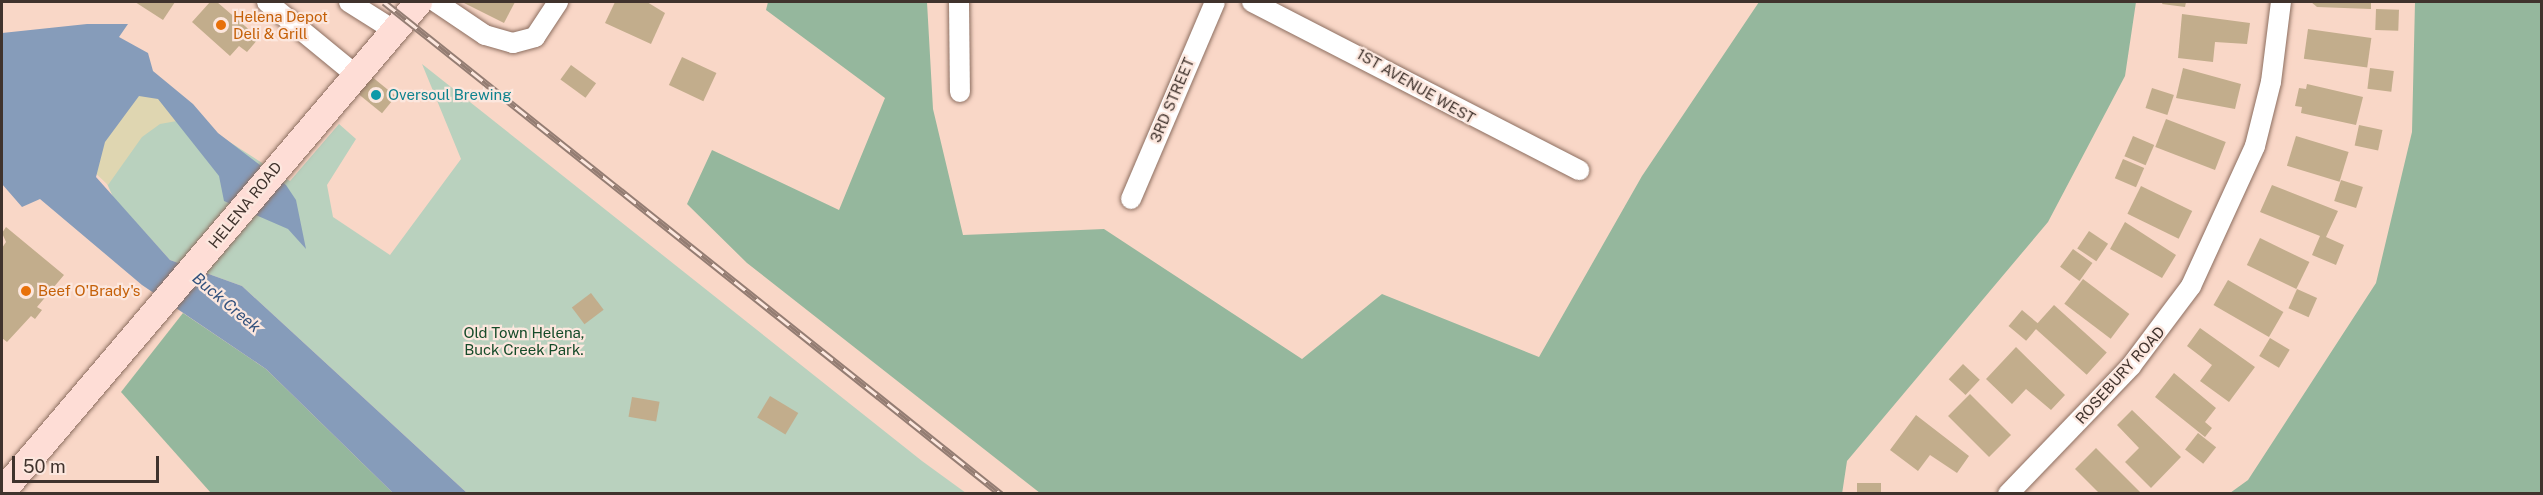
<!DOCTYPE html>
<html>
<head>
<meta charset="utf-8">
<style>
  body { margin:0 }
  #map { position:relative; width:2543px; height:495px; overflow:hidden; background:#f9d7c7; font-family:"Public Sans",sans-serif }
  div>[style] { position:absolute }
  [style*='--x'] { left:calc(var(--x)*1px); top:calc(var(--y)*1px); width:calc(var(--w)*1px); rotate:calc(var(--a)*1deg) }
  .green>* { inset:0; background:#b9d1be }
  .forest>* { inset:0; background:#95b79d }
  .sand>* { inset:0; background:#dfd6b1 }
  .water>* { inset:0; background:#869cba }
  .building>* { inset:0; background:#c2ad8c; transform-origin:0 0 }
  .roads { filter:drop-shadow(0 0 2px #8c6e60) drop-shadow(0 0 2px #8c6e60) }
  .street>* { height:20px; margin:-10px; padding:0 10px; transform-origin:10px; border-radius:10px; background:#fff }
  .secondary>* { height:27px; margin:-13.5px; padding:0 13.5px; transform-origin:13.5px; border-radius:13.5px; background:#feddd6 }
  .rail>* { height:7px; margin-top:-3.5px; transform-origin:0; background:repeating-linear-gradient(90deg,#fce7de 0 14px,#947d73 0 28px); box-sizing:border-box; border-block:2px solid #947d73 }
  .dots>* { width:16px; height:16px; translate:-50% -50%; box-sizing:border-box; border:3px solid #fce7de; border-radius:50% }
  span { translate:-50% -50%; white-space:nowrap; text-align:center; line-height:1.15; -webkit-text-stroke:4.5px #fce7de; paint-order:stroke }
  .food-label { font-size:15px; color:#c56008 }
  .left { translate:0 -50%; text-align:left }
  .street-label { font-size:15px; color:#40332d }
  .culture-label { font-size:15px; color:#0d838f }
  .park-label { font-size:15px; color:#154b29 }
  .water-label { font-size:16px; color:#32517d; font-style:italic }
  .frame { position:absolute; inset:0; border:3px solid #40332d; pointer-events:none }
  .scale { position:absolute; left:12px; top:456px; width:147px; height:27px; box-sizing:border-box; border:3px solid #40332d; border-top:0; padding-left:8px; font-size:18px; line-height:21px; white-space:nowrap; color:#40332d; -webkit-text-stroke:4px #fce7de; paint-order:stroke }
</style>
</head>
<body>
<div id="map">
  <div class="green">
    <i style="clip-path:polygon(422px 64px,922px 461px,966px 493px,467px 493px,242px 286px,170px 260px,113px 197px,100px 168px,157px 95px,290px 181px,339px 124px,356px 139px,327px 185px,333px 217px,390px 255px,461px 159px)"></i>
  </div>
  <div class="forest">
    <i style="clip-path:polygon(768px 2px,927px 2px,933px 109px,963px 235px,1104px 229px,1302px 359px,1382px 294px,1539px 357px,1642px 176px,1759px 2px,2136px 2px,2125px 76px,2048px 222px,1847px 461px,1842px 494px,1040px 493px,747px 263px,687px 204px,712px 150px,839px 210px,885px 98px,766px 10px)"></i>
    <i style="clip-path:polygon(2415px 2px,2541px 2px,2541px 493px,2230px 493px,2248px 480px,2376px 283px,2412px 132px)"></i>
    <i style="clip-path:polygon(183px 313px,266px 369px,393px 493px,211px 493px,121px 392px)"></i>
  </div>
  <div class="sand">
    <i style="clip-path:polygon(130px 90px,164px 96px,188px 119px,160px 124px,142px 137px,108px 185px,90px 168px)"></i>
  </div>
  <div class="water">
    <i style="clip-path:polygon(87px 24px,128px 24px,119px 37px,148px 53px,153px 71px,193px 104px,218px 133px,286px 185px,296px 200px,306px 249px,288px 229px,224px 201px,219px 176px,158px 99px,139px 96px,105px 142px,96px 177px,170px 260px,242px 286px,467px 493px,393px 493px,266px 369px,142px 285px,40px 199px,22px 207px,2px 184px,2px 33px)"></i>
  </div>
  <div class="building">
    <i style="clip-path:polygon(135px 2px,175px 2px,163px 20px)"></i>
    <i style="clip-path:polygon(210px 2px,217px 2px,259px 38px,247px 52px,239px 46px,230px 56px,192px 22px)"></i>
    <i style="clip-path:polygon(462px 2px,515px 2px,504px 23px)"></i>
    <i style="clip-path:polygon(615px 2px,647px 2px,665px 13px,651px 44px,605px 23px)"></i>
    <i style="clip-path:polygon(2163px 2px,2186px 2px,2185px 7px,2162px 4px)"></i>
    <i style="clip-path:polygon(2311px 2px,2371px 2px,2371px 9px,2317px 7px)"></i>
    <i style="left:2376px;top:9px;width:23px;height:21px;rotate:2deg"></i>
    <i style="clip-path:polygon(2182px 14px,2250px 23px,2247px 44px,2215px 42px,2213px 62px,2178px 58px)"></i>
    <i style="left:2308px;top:29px;width:64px;height:30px;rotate:8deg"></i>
    <i style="left:682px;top:57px;width:38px;height:31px;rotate:25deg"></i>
    <i style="left:571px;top:65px;width:31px;height:18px;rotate:36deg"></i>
    <i style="clip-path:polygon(2183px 68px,2241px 84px,2235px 109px,2176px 98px)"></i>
    <i style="left:2370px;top:68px;width:24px;height:21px;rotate:7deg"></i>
    <i style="left:371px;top:76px;width:32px;height:22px;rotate:39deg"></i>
    <i style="clip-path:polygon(2307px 84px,2363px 97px,2356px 125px,2301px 113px,2302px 107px,2295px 106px,2299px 88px,2306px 89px)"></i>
    <i style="left:2152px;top:88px;width:23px;height:21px;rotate:18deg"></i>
    <i style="left:2166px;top:119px;width:64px;height:30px;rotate:21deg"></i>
    <i style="left:2359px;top:125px;width:24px;height:21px;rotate:12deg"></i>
    <i style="left:2133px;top:136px;width:23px;height:22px;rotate:23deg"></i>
    <i style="left:2296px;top:136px;width:55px;height:31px;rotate:17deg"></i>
    <i style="left:2123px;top:159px;width:23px;height:21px;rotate:23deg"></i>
    <i style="left:2341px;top:180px;width:23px;height:22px;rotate:18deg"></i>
    <i style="clip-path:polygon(2272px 185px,2338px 211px,2326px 237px,2344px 245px,2336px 265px,2312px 255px,2320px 236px,2260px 212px)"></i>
    <i style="left:2141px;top:186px;width:57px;height:31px;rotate:26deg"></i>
    <i style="clip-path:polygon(2125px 222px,2176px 255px,2162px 278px,2110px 249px)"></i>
    <i style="clip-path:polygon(6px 227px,64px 275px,37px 307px,42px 310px,35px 319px,31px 316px,7px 342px,2px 338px,2px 248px,6px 242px,2px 233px)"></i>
    <i style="left:2089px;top:231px;width:23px;height:21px;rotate:34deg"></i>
    <i style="left:2260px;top:238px;width:55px;height:30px;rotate:26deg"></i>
    <i style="left:2073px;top:249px;width:24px;height:22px;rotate:36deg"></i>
    <i style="left:2083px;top:279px;width:58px;height:31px;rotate:37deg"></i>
    <i style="left:2228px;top:280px;width:64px;height:29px;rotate:30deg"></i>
    <i style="left:2297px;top:289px;width:22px;height:21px;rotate:24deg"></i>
    <i style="left:591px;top:293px;width:21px;height:24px;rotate:53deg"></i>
    <i style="left:2054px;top:305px;width:71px;height:30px;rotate:42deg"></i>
    <i style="left:2022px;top:310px;width:23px;height:21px;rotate:40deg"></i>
    <i style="clip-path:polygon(2200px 328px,2255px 367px,2229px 402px,2200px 381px,2212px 365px,2187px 346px)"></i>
    <i style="left:2270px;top:338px;width:23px;height:21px;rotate:31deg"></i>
    <i style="clip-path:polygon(2016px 347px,2065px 395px,2051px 410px,2026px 389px,2012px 404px,1986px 379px)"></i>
    <i style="left:1963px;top:364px;width:23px;height:21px;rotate:43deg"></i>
    <i style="clip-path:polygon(2174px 373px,2216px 408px,2205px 422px,2212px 428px,2205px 437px,2155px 397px)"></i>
    <i style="left:1970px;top:394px;width:58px;height:31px;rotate:45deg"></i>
    <i style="left:770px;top:396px;width:33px;height:25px;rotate:31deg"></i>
    <i style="left:632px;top:397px;width:28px;height:20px;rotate:10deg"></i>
    <i style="clip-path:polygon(2132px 410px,2181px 457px,2151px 488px,2125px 462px,2139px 448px,2117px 425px)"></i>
    <i style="clip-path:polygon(1916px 415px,1969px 456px,1957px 473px,1930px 455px,1918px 471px,1890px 450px)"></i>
    <i style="left:2198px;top:433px;width:23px;height:21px;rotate:38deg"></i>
    <i style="clip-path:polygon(2096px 448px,2142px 494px,2100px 494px,2075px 469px)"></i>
    <i style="left:1881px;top:483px;width:11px;height:24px;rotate:90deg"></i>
  </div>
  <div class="roads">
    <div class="street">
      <i style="--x:267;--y:2;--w:115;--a:39.4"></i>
      <i style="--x:349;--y:2;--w:54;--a:32.2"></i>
      <i style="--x:436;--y:2;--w:59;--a:34"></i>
      <i style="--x:485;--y:35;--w:29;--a:16"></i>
      <i style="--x:513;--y:43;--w:23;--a:-15"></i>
      <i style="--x:535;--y:37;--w:42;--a:-56.7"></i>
      <i style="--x:959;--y:2;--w:90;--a:89.4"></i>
      <i style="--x:1252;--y:2;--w:368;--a:27.2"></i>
      <i style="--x:1131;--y:199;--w:214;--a:-66.9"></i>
      <i style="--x:2008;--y:494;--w:178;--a:-46.1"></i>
      <i style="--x:2131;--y:366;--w:100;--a:-53.1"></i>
      <i style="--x:2191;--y:286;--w:154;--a:-65.4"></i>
      <i style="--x:2255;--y:146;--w:66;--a:-76"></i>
      <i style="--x:2271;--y:82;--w:81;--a:-82.9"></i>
    </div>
    <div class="secondary">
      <i style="--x:2;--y:491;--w:642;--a:-49.61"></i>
    </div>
  </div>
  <div class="rail">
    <i style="--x:384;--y:2;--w:789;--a:38.57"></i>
  </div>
  <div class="dots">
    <i style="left:221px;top:25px;background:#e8710a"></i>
    <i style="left:376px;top:95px;background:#0f9aa8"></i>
    <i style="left:26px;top:291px;background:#e8710a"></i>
  </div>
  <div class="food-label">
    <span class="left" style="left:233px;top:25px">Helena Depot<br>Deli &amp; Grill</span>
    <span class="left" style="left:38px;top:291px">Beef O'Brady's</span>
  </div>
  <div class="street-label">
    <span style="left:1416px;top:86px;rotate:30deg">1ST AVENUE WEST</span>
    <span style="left:1172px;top:100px;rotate:-67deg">3RD STREET</span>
    <span style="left:245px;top:205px;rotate:-51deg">HELENA ROAD</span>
    <span style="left:2120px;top:375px;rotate:-48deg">ROSEBURY ROAD</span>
  </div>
  <div class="culture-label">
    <span class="left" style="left:388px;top:95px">Oversoul Brewing</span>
  </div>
  <div class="park-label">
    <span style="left:524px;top:341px">Old Town Helena,<br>Buck Creek Park.</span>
  </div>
  <div class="water-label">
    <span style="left:226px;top:303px;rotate:40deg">Buck Creek</span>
  </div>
  <div class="frame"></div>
  <div class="scale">50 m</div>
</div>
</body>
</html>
